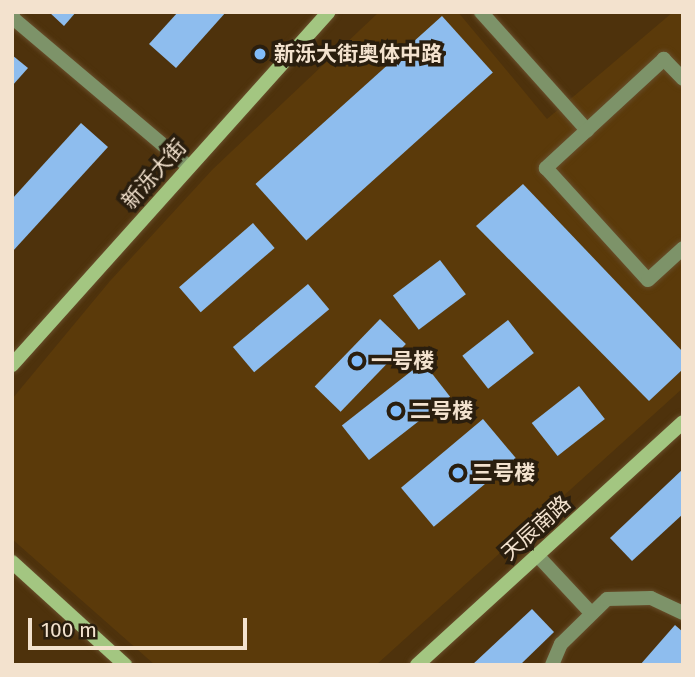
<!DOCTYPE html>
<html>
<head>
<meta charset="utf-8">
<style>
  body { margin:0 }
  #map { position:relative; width:695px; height:677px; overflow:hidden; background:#4e320c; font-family:"Fira Sans","Noto Sans SC",sans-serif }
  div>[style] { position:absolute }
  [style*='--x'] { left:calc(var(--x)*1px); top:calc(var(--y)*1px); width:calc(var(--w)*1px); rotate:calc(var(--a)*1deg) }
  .built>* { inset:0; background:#5b3a0a }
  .building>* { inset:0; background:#8ebdee; transform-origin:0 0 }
  .roads { filter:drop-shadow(0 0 2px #684e2b) drop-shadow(0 0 2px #684e2b) }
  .street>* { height:14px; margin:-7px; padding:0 7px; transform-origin:7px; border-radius:7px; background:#7d9369 }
  .secondary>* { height:14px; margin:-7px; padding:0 7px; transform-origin:7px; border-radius:7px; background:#a3c681 }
  .dots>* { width:19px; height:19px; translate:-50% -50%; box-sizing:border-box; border:4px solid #2a1e0e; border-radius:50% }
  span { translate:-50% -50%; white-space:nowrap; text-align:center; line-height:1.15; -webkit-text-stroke:7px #2a1e0e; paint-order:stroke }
  .poi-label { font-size:21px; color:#f3e2ce; font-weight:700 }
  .left { translate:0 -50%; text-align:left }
  .street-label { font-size:21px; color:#f3e2ce }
  .frame { position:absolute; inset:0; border:14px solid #f3e2ce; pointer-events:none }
  .scale { position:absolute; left:28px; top:618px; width:219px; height:32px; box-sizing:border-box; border:4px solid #f3e2ce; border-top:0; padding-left:9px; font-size:21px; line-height:24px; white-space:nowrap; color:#f3e2ce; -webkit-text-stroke:5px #2a1e0e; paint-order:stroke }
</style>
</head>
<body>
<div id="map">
  <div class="built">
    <i style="clip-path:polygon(379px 12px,458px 12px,547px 119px,673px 12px,683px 12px,683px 388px,376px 665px,155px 665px,12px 539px,12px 399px,110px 281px,212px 170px)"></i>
  </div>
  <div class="building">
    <i style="clip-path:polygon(49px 12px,76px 12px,64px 26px)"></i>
    <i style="clip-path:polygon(178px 12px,226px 12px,176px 68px,149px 44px)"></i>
    <i style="left:442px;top:16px;width:76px;height:251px;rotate:48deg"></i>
    <i style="clip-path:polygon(12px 55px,28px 68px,12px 86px)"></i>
    <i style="clip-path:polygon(81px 123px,108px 147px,12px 252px,12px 199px)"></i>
    <i style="clip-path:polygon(523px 184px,683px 352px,683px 369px,649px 401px,476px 226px)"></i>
    <i style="left:253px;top:223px;width:33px;height:98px;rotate:49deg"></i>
    <i style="left:440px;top:260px;width:43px;height:59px;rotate:53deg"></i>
    <i style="left:308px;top:284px;width:33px;height:98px;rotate:50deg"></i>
    <i style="left:380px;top:319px;width:36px;height:94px;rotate:44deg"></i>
    <i style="left:508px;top:320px;width:42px;height:58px;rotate:52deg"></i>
    <i style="left:423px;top:362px;width:44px;height:103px;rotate:52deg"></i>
    <i style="left:579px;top:386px;width:42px;height:60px;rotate:52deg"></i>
    <i style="left:483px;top:419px;width:51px;height:107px;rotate:50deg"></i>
    <i style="clip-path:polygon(683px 469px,683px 514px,632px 561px,610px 538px)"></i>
    <i style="clip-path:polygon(532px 609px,554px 632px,520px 665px,472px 665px)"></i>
    <i style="clip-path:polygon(675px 625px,683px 632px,683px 665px,640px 665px)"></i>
  </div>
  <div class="roads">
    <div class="street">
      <i style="--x:481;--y:12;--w:159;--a:48.1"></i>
      <i style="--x:12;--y:13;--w:6;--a:72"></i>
      <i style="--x:14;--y:19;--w:229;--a:40.2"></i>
      <i style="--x:683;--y:79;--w:28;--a:-134"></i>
      <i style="--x:664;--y:59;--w:161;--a:137.3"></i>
      <i style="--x:546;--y:168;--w:151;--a:47.7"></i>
      <i style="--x:648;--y:280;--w:47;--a:-42.4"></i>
      <i style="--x:537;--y:555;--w:79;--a:47"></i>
      <i style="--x:552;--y:665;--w:23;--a:-67"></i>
      <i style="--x:561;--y:644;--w:64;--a:-44.4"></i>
      <i style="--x:607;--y:599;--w:44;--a:-1.3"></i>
      <i style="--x:651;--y:598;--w:35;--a:25"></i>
    </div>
    <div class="secondary">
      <i style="--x:12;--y:365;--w:474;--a:-48.1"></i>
      <i style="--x:12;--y:562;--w:153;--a:42.3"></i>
      <i style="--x:417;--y:665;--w:360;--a:-42.4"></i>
    </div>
  </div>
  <div class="dots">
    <i style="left:260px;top:54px;background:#81bcfa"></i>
    <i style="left:357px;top:361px;background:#81bcfa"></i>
    <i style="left:396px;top:411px;background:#81bcfa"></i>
    <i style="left:458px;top:473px;background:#81bcfa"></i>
  </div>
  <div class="poi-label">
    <span class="left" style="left:274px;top:54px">新泺大街奥体中路</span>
    <span class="left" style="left:371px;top:361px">一号楼</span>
    <span class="left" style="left:410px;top:411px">二号楼</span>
    <span class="left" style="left:472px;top:473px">三号楼</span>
  </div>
  <div class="street-label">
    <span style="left:154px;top:174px;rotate:-48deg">新泺大街</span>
    <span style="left:536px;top:528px;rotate:-42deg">天辰南路</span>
  </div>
  <div class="frame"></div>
  <div class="scale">100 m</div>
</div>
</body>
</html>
